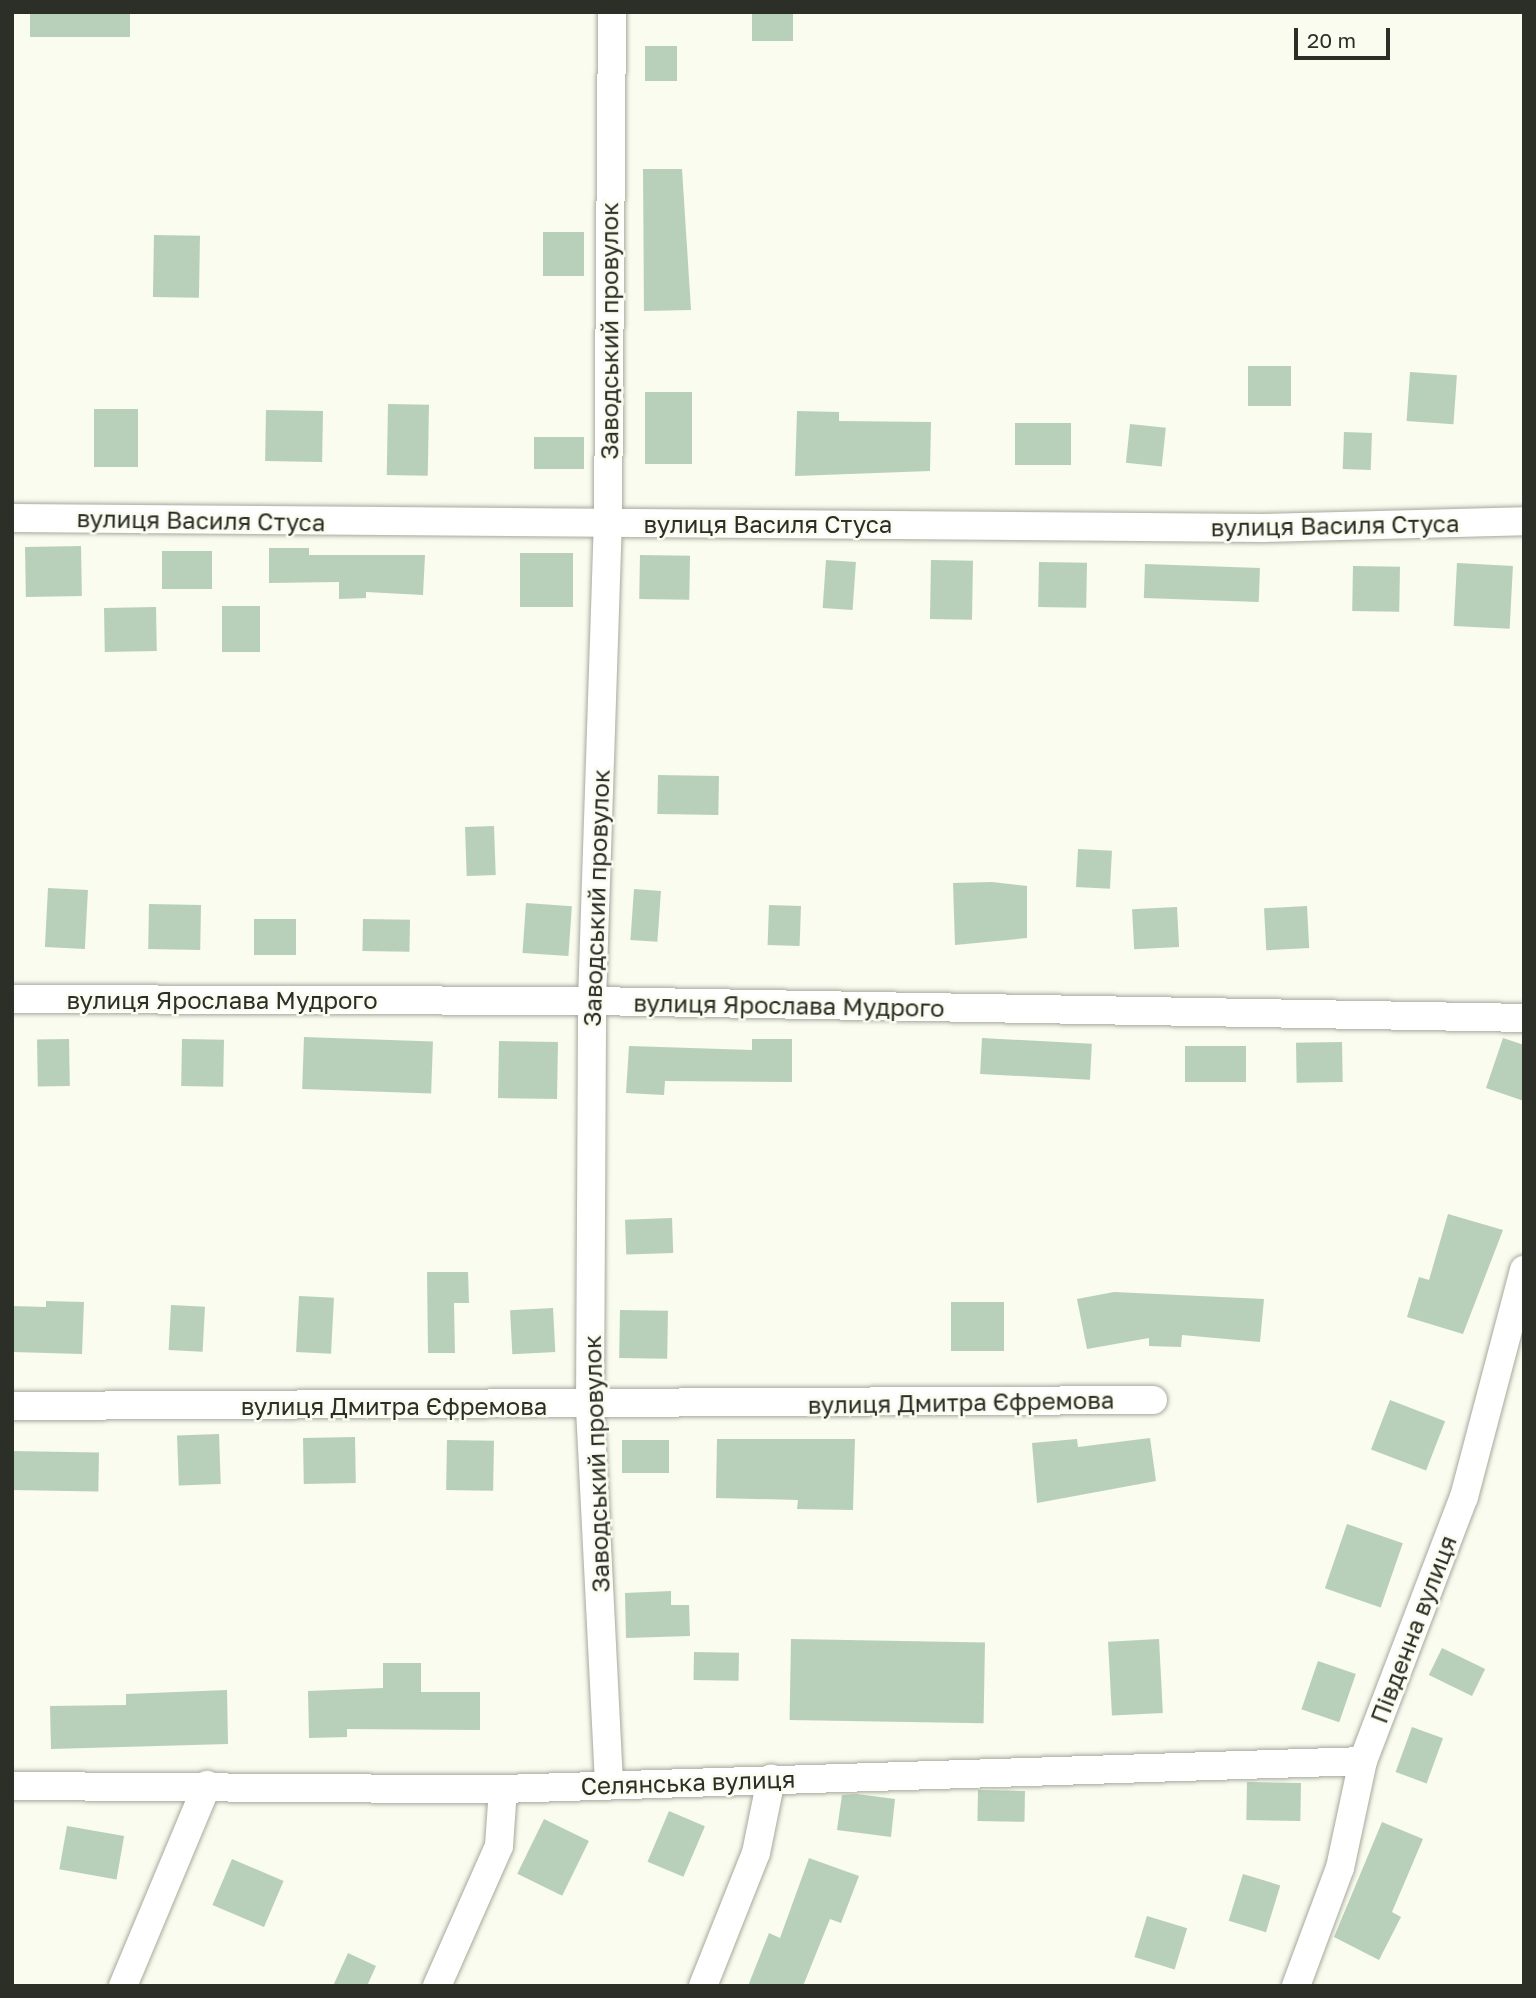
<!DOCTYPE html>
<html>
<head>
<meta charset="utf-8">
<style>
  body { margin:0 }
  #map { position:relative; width:1536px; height:1998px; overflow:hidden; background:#f9fcee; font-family:"Golos Text",sans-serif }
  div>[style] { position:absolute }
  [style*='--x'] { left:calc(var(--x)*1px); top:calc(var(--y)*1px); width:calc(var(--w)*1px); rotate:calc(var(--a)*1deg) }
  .building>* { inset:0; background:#b8d0ba; transform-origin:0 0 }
  .roads { filter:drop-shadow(0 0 2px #a6a99c) drop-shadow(0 0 2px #a6a99c) }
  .street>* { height:28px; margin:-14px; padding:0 14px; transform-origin:14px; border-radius:14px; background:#fff }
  span { translate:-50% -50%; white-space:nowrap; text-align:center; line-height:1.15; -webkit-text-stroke:5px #f9fcee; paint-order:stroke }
  .street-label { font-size:24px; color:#2c2e28 }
  .frame { position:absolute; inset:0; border:14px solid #2c2e28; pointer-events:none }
  .scale { position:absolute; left:1294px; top:28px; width:96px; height:32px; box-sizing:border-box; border:4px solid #2c2e28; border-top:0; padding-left:9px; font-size:21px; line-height:24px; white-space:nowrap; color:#2c2e28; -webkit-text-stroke:5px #f9fcee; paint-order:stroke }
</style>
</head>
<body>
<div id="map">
  <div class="building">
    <i style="left:30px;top:12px;width:100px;height:25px"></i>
    <i style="left:752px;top:12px;width:41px;height:29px"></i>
    <i style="left:645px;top:46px;width:32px;height:35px"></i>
    <i style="clip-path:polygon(643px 169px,682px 169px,691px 310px,644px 311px)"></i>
    <i style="left:543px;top:232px;width:41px;height:44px"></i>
    <i style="left:154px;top:235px;width:46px;height:62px;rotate:1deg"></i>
    <i style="left:1248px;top:366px;width:43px;height:40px"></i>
    <i style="left:1410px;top:372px;width:47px;height:49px;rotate:4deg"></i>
    <i style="left:645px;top:392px;width:47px;height:72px"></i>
    <i style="left:388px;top:404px;width:41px;height:71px;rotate:1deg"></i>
    <i style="left:94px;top:409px;width:44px;height:58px"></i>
    <i style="left:266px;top:410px;width:57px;height:51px;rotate:1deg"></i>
    <i style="clip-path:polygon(797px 411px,839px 412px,839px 421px,931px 422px,930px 471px,795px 476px)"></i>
    <i style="left:1015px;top:423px;width:56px;height:42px"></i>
    <i style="left:1130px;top:424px;width:36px;height:39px;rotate:6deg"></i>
    <i style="left:1344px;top:432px;width:28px;height:37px;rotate:2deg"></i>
    <i style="left:534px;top:437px;width:50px;height:32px"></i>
    <i style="left:81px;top:546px;width:50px;height:56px;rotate:89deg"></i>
    <i style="clip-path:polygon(269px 548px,309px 548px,309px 555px,425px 555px,423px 595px,366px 592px,366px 598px,339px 599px,339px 582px,269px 583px)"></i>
    <i style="left:162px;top:551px;width:50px;height:38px"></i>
    <i style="left:520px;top:553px;width:53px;height:54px"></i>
    <i style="left:640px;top:555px;width:50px;height:44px;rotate:1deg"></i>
    <i style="left:826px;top:560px;width:30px;height:48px;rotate:4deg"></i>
    <i style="left:931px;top:560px;width:42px;height:59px;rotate:1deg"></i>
    <i style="left:1039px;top:562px;width:48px;height:45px;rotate:1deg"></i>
    <i style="left:1457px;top:563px;width:56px;height:63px;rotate:3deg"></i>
    <i style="left:1145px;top:564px;width:115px;height:34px;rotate:2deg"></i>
    <i style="left:1353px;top:566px;width:47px;height:45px;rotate:1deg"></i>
    <i style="left:222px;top:606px;width:38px;height:46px"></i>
    <i style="left:156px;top:607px;width:44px;height:52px;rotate:89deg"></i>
    <i style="left:658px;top:775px;width:61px;height:39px;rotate:1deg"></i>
    <i style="left:494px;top:826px;width:49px;height:29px;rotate:88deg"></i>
    <i style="left:1078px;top:849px;width:34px;height:38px;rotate:3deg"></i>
    <i style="clip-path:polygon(992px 882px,1027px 886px,1027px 938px,955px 945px,953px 883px)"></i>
    <i style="left:48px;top:888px;width:40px;height:59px;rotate:3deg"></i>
    <i style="left:634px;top:889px;width:27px;height:51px;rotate:4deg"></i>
    <i style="left:526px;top:903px;width:46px;height:50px;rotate:4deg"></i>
    <i style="left:149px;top:904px;width:52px;height:45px;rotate:1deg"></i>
    <i style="left:769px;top:905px;width:32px;height:40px;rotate:2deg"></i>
    <i style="left:1307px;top:906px;width:42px;height:43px;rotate:87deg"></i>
    <i style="left:1177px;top:907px;width:40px;height:45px;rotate:87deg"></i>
    <i style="left:254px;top:919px;width:42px;height:36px"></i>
    <i style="left:363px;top:919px;width:47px;height:32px;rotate:1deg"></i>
    <i style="left:304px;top:1037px;width:129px;height:52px;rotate:2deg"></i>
    <i style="left:982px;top:1038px;width:110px;height:36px;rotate:3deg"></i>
    <i style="clip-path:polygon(1503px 1038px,1524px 1045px,1524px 1101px,1486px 1088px)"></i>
    <i style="left:69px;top:1039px;width:47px;height:32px;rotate:89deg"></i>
    <i style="left:182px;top:1039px;width:42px;height:47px;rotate:1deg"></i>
    <i style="clip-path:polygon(752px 1039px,792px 1039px,792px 1082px,665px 1081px,664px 1095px,626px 1093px,629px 1046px,752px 1050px)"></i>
    <i style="left:499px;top:1041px;width:59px;height:57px;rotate:1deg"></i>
    <i style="left:1342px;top:1042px;width:40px;height:46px;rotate:89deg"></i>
    <i style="left:1185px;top:1046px;width:61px;height:36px"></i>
    <i style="clip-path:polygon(1448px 1214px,1503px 1230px,1463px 1334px,1407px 1317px,1419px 1277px,1429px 1280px)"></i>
    <i style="left:672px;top:1218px;width:35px;height:47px;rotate:88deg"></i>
    <i style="clip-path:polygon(427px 1272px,468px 1272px,469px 1303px,454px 1303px,455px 1353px,428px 1353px)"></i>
    <i style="clip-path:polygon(1114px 1292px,1264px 1299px,1260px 1342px,1182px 1335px,1181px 1347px,1149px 1346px,1149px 1338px,1087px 1349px,1077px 1299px)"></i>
    <i style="left:299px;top:1296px;width:35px;height:56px;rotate:3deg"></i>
    <i style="clip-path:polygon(46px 1301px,84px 1302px,82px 1354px,12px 1352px,12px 1306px,46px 1307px)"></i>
    <i style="left:951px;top:1302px;width:53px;height:49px"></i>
    <i style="left:171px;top:1305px;width:34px;height:45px;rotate:3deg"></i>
    <i style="left:553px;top:1308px;width:44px;height:43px;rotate:87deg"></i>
    <i style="left:620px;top:1310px;width:48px;height:48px;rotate:1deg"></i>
    <i style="left:1390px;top:1400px;width:59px;height:53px;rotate:21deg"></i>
    <i style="left:219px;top:1434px;width:50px;height:42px;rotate:88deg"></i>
    <i style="left:355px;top:1437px;width:46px;height:52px;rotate:89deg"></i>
    <i style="clip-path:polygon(1150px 1438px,1156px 1481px,1037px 1503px,1032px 1443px,1077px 1439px,1078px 1447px)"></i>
    <i style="clip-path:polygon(717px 1439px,855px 1439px,853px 1510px,797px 1509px,798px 1500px,716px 1498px)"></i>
    <i style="left:447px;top:1440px;width:47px;height:50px;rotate:1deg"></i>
    <i style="left:622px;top:1440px;width:47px;height:33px"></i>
    <i style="left:12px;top:1451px;width:87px;height:39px;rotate:1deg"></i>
    <i style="left:1347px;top:1524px;width:59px;height:68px;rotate:19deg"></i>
    <i style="clip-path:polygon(671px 1591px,671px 1605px,689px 1605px,690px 1636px,626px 1638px,625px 1593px)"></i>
    <i style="left:791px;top:1639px;width:194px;height:81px;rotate:1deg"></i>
    <i style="left:1159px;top:1639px;width:74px;height:51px;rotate:87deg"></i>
    <i style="left:1442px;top:1648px;width:48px;height:30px;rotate:26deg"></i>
    <i style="left:694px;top:1652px;width:45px;height:28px;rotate:1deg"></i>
    <i style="left:1318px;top:1661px;width:40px;height:51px;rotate:19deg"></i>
    <i style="clip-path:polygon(383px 1663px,421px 1663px,421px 1692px,480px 1692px,480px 1730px,347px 1729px,347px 1737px,309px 1738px,308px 1691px,383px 1688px)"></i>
    <i style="clip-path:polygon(227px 1690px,228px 1744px,51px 1749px,50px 1706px,126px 1705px,126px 1694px)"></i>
    <i style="left:1412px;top:1727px;width:33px;height:48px;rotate:20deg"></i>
    <i style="left:1247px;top:1782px;width:54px;height:38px;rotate:1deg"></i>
    <i style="left:978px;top:1790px;width:47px;height:31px;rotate:1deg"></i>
    <i style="clip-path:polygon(857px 1794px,895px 1799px,891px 1837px,837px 1830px,842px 1795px)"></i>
    <i style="left:669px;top:1811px;width:39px;height:55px;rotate:23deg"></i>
    <i style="left:544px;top:1819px;width:50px;height:61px;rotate:26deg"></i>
    <i style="clip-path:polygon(1382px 1822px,1423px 1839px,1392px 1912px,1401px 1917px,1379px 1960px,1334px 1937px)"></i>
    <i style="left:67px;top:1826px;width:58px;height:44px;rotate:10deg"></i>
    <i style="clip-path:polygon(809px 1858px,859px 1876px,841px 1923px,830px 1919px,803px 1986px,748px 1986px,769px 1933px,780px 1938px)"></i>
    <i style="left:232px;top:1859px;width:56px;height:50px;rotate:23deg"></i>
    <i style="left:1243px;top:1874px;width:39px;height:49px;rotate:17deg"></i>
    <i style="left:1147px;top:1916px;width:42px;height:43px;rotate:17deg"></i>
    <i style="clip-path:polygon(348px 1953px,376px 1966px,367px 1986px,333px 1986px)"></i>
  </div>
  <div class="roads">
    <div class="street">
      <i style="--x:12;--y:518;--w:1251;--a:0.46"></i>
      <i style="--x:1263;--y:528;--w:261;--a:-1.5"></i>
      <i style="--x:12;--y:999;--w:580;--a:0.2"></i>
      <i style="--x:592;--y:1001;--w:932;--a:1.04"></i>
      <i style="--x:12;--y:1406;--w:1141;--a:-0.3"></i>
      <i style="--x:609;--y:1783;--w:377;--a:-92.9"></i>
      <i style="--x:590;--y:1406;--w:405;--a:-89.7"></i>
      <i style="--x:592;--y:1001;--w:478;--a:-88.1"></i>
      <i style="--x:608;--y:523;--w:511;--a:-89.55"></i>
      <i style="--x:12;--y:1786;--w:491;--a:0.4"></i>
      <i style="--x:503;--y:1789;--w:860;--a:-1.86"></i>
      <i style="--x:123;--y:1986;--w:218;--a:-67.3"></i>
      <i style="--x:437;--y:1986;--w:153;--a:-66.1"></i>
      <i style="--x:499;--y:1846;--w:57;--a:-86"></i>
      <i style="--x:703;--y:1986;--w:143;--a:-68.3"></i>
      <i style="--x:756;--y:1853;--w:76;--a:-78.5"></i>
      <i style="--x:1296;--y:1986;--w:126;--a:-69.6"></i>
      <i style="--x:1340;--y:1868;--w:109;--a:-77.9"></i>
      <i style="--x:1363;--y:1761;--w:283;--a:-69.1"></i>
      <i style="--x:1464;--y:1497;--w:235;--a:-75.2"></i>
    </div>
  </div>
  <div class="street-label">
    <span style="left:609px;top:331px;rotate:-90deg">Заводський провулок</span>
    <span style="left:201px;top:520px;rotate:1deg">вулиця Василя Стуса</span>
    <span style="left:768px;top:524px">вулиця Василя Стуса</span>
    <span style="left:1335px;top:525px;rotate:-1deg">вулиця Василя Стуса</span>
    <span style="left:596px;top:898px;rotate:-88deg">Заводський провулок</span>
    <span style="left:222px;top:1000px">вулиця Ярослава Мудрого</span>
    <span style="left:789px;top:1005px;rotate:1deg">вулиця Ярослава Мудрого</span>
    <span style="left:961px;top:1402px;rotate:-1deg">вулиця Дмитра Єфремова</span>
    <span style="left:394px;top:1406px">вулиця Дмитра Єфремова</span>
    <span style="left:596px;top:1464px;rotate:-92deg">Заводський провулок</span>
    <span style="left:1413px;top:1629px;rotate:-69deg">Південна вулиця</span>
    <span style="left:688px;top:1782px;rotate:-2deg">Селянська вулиця</span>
  </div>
  <div class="frame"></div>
  <div class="scale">20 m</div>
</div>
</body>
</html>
